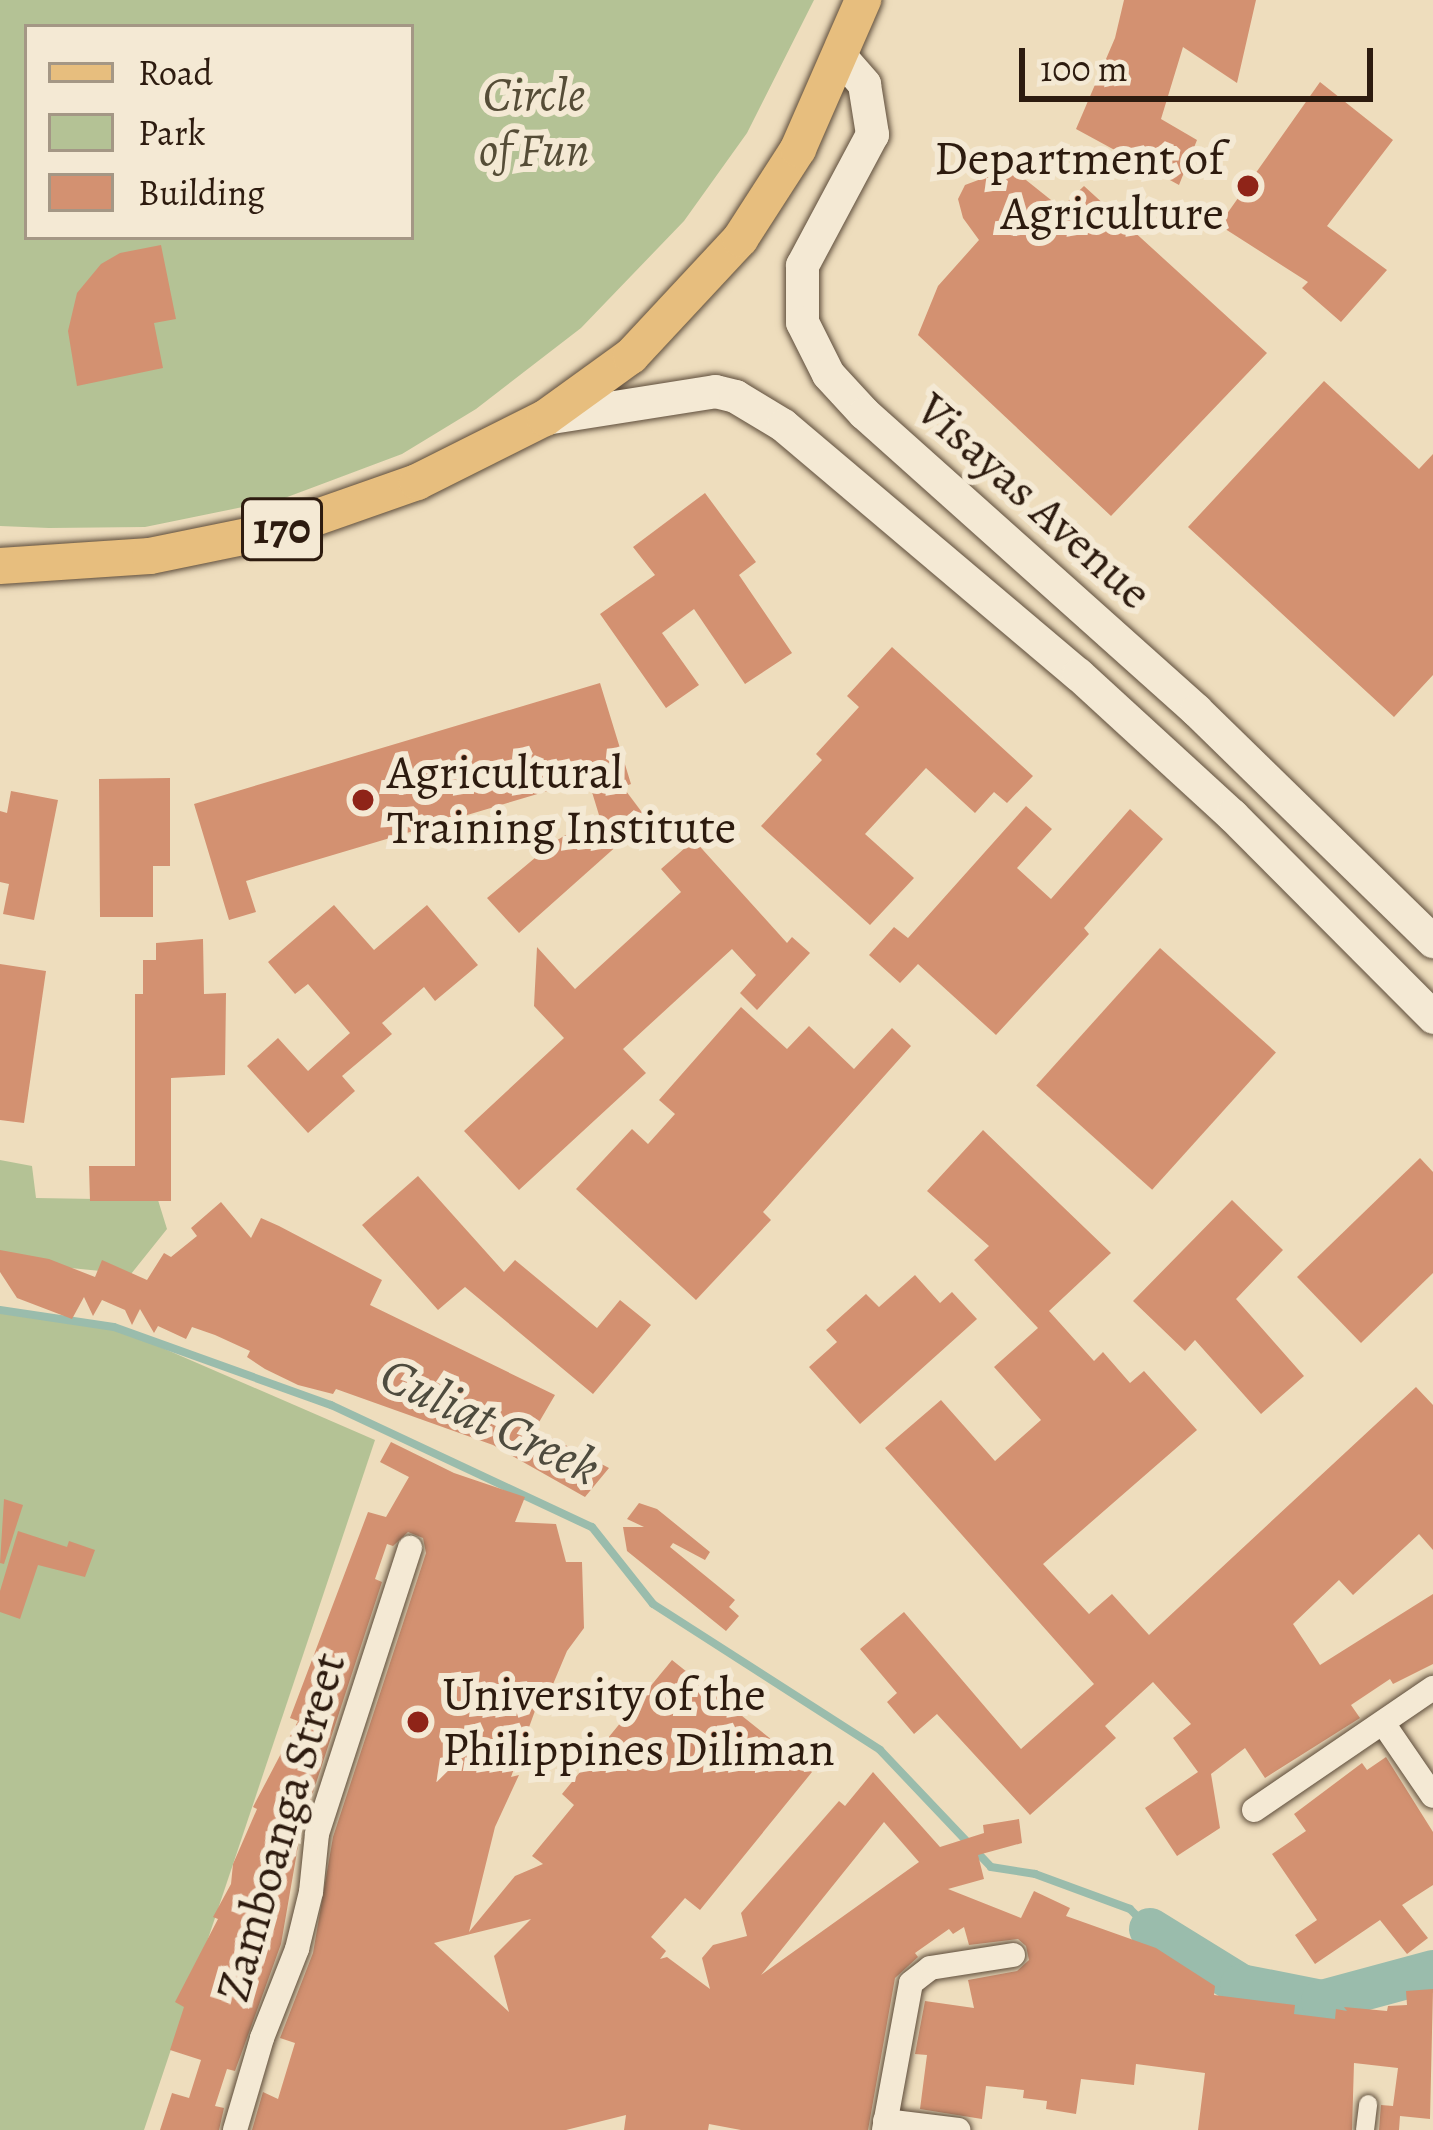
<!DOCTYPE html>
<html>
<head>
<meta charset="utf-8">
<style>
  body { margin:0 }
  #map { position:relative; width:1433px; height:2130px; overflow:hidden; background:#eeddbd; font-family:Alegreya,serif }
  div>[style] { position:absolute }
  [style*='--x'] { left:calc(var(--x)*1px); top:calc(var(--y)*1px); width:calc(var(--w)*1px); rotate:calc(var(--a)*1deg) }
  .green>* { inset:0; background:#b4c295 }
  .stream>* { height:8px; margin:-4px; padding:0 4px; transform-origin:4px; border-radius:4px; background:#9abcac }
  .river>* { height:42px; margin:-21px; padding:0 21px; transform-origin:21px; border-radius:21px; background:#9abcac }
  .building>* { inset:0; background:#d39171; transform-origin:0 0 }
  .roads { filter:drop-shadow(0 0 3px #5d4c3a) drop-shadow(0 0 3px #5d4c3a) }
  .pedestrian>* { height:18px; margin:-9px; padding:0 9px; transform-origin:9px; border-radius:9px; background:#f4e9d4 }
  .minor>* { height:24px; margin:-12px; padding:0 12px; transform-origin:12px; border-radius:12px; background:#f4e9d4 }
  .secondary>* { height:33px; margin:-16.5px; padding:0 16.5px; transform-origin:16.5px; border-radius:16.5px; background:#f4e9d4 }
  .primary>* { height:36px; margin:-18px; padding:0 18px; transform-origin:18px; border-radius:18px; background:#e7be7e }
  .dots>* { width:33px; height:33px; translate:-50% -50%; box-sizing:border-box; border:6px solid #f4e9d4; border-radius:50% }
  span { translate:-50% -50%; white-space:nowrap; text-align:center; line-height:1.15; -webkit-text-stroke:12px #f4e9d4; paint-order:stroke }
  .shield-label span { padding:3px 9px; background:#f4e9d4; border:3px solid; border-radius:9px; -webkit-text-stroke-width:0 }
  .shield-label { font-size:45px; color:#2d1b0f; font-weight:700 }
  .park-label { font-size:48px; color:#564d37; font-style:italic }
  .poi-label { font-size:48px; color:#2d1b0f }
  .right { translate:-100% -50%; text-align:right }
  .left { translate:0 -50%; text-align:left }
  .street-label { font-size:48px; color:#2d1b0f }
  .water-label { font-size:51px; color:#4e4b3e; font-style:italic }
  .legend { position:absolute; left:24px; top:24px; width:390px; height:216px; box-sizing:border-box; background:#f4e9d4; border:3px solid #a49785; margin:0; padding:15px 21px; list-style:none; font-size:36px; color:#2d1b0f }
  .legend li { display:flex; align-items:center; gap:24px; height:60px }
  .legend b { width:60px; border:3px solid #a49785 }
  .scale { position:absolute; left:1019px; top:48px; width:354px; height:54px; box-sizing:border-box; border:6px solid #2d1b0f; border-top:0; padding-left:15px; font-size:36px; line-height:42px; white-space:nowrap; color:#2d1b0f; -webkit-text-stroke:9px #f4e9d4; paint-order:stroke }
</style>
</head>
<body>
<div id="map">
  <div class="green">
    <i style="clip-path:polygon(evenodd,0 0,814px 0,747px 133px,684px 221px,581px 328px,476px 409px,402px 454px,282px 499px,145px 527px,49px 528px,0 526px,0 0,27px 27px,411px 27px,411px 237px,27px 237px,27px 27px)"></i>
    <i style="clip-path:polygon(0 1160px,32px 1166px,36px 1198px,158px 1200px,167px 1229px,131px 1274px,0 1261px)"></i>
    <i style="clip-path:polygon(0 1310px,114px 1327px,375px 1440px,144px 2130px,0 2130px)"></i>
  </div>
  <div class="stream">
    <i style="--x:0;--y:1310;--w:115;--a:8.5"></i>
    <i style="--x:114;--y:1327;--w:231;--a:19.8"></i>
    <i style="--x:331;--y:1405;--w:288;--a:25.1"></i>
    <i style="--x:592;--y:1527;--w:98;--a:51.6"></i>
    <i style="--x:653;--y:1604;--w:270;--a:32.7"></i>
    <i style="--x:880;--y:1750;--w:161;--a:46.5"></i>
    <i style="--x:991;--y:1867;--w:45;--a:9"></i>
    <i style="--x:1035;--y:1874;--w:101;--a:20.2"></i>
    <i style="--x:1130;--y:1909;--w:28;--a:45"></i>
  </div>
  <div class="river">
    <i style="--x:1150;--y:1929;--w:107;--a:31.6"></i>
    <i style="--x:1241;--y:1985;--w:83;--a:11.2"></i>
    <i style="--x:1322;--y:2001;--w:115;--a:-15.1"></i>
  </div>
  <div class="building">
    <i style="clip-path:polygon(1124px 0,1256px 0,1237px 83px,1183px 47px,1161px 119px,1197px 140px,1179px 185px,1076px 129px,1115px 38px)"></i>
    <i style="clip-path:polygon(1320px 82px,1393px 140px,1327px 226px,1387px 270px,1341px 322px,1302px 288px,1308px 282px,1219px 225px)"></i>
    <i style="clip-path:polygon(1005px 170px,1016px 172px,1061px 208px,1084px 186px,1267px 353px,1111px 516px,918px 335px,938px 286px,979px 240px,963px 218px,958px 199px,965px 185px)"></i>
    <i style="clip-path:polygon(161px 245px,176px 319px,154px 323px,163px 368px,77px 386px,68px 331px,77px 293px,101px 264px,120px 253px)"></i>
    <i style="clip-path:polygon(1324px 381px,1419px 469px,1433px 454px,1433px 675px,1394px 717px,1188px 527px)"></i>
    <i style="clip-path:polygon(705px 493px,756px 562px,739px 575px,792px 653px,745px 684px,694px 609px,662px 633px,699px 685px,666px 708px,600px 614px,655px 575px,633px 547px)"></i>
    <i style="clip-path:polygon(892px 647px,1033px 776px,1007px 803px,994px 792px,975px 813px,926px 768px,865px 834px,914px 878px,870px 925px,761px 826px,822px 760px,816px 754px,859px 707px,847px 696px)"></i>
    <i style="clip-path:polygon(600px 683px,631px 784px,623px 787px,647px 819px,519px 933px,487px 898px,554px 842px,599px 815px,588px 779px,246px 881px,256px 912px,229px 920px,194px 804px)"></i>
    <i style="clip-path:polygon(170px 778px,170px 866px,153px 866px,153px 917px,100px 917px,99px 779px)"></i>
    <i style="clip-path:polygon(11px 791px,58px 800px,34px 920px,3px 914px,9px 884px,0 882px,0 811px,7px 813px)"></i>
    <i style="clip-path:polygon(1026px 806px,1052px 829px,1017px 868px,1051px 899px,1130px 809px,1163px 839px,1084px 928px,1089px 934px,996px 1035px,918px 964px,900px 983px,869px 955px,894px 927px,908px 938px)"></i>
    <i style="clip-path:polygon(694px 840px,787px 943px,792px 937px,810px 953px,757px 1010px,740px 993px,756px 975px,732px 949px,623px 1049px,646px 1073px,519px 1190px,464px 1131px,564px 1038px,534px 1006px,537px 947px,575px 989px,681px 892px,661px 869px)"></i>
    <i style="clip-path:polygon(334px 905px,374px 950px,427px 905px,478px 965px,435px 1001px,424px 987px,382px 1023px,392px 1034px,342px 1076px,355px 1091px,308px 1133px,247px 1066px,278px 1038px,308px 1071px,350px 1033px,308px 984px,295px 994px,268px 962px)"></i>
    <i style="clip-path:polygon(203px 939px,204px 994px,226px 993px,225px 1075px,171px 1078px,171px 1201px,90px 1201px,89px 1166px,135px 1166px,135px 994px,143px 994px,143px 960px,156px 960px,156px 943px)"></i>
    <i style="left:1160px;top:948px;width:156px;height:185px;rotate:42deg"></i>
    <i style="clip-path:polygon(0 964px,46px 971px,24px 1123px,0 1120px)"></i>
    <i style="clip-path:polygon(741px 1007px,787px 1049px,809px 1026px,854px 1069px,892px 1028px,911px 1046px,763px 1212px,771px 1220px,696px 1300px,576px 1189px,632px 1129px,648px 1144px,675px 1114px,659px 1100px)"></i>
    <i style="clip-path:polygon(983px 1130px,1111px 1253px,1049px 1311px,1094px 1361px,1103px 1352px,1130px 1383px,1144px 1371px,1197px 1430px,1043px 1564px,1089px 1614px,1112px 1594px,1149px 1635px,1416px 1387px,1433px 1405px,1433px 1550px,1419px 1534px,1353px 1595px,1339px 1580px,1293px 1624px,1320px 1665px,1433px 1594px,1433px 1664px,1393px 1684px,1390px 1679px,1351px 1705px,1360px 1718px,1265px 1778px,1245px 1748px,1211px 1774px,1220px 1828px,1177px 1856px,1145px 1808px,1198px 1772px,1173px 1738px,1191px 1724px,1153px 1682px,1105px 1726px,1116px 1738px,1030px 1815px,937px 1714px,914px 1734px,887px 1702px,897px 1693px,860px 1649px,904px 1612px,1021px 1749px,1094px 1684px,885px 1448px,941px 1400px,995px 1461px,1041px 1420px,994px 1367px,1038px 1328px,974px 1260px,989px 1246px,927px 1191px)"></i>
    <i style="clip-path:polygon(1420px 1158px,1433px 1172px,1433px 1273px,1361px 1343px,1297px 1277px)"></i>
    <i style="clip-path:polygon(418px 1176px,504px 1272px,515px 1260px,597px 1328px,620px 1300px,651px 1325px,593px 1394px,465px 1287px,438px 1310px,362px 1225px)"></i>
    <i style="clip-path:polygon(1232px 1200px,1283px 1250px,1236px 1299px,1304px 1376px,1261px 1414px,1195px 1340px,1185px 1351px,1133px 1301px)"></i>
    <i style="clip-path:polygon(221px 1202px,251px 1238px,261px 1218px,279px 1226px,382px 1280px,370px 1305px,555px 1395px,535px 1429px,609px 1468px,585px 1497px,493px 1445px,336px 1389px,333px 1394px,298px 1385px,265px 1369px,247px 1357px,250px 1351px,215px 1335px,192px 1327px,186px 1339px,158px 1326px,154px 1333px,140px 1309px,132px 1325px,125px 1310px,102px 1300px,93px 1316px,84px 1297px,72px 1319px,17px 1298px,0 1272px,0 1250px,49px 1259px,95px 1277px,102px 1260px,147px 1280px,164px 1253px,171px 1257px,197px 1236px,191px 1228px)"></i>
    <i style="clip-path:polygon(915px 1275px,940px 1303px,952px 1292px,977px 1319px,860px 1424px,809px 1367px,837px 1342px,826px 1330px,866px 1294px,879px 1307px)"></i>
    <i style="clip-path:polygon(evenodd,391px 1442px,454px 1473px,525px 1497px,515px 1522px,556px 1524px,566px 1562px,582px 1562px,584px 1628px,567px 1651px,543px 1708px,536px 1708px,511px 1777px,519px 1775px,495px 1827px,469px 1932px,515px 1876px,543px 1864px,532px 1856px,574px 1805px,562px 1794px,672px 1660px,812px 1772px,700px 1910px,685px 1898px,651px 1937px,666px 1951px,660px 1959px,667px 1957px,710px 1989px,702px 1958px,713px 1945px,747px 1936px,741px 1913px,839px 1801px,845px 1806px,873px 1772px,940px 1847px,984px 1833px,983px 1825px,1019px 1819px,1022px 1843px,978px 1855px,984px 1879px,948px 1889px,1021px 1918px,1034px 1891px,1070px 1908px,1066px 1916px,1156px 1948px,1215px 1986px,1214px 1995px,1295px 2005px,1294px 2014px,1335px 2019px,1336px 2009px,1347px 2011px,1344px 2007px,1387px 2011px,1388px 2006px,1407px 2005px,1406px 1991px,1433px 1989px,1430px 2119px,1400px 2116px,1399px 2130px,1379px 2130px,1381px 2105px,1393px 2106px,1398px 2068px,1354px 2063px,1352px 2130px,1198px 2130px,1205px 2073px,1136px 2064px,1134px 2085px,1081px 2079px,1076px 2114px,1046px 2109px,1047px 2101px,1023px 2098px,1024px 2090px,986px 2086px,982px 2119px,920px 2109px,927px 2055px,915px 2054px,925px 2001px,974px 2008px,968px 1980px,1017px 1971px,1029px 1960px,1026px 1946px,1018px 1939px,969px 1945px,964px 1927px,953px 1934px,949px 1929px,915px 1953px,918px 1957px,895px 1978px,868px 2130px,741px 2130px,709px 2124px,708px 2130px,624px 2130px,626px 2115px,566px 2130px,252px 2130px,263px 2092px,278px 2099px,295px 2043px,280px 2038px,313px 1953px,333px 1837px,426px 1553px,423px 1538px,408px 1532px,393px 1546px,387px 1544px,375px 1579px,382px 1582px,301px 1829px,281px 1944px,235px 2071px,227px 2069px,215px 2106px,224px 2108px,219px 2130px,160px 2130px,172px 2093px,189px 2098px,201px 2060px,170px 2050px,184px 2007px,175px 2002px,218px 1919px,213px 1917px,231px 1884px,233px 1864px,257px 1809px,253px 1807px,298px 1721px,290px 1718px,368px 1512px,386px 1517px,409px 1477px,380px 1462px,391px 1442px,884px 1822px,919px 1862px,761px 1975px,884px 1822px,391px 1442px,531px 1919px,494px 1956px,509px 2012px,434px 1943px,531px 1919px)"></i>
    <i style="clip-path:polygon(4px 1499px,23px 1505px,4px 1564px,0 1563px)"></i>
    <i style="clip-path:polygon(639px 1503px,657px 1509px,710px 1552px,705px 1560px,673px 1543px,670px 1547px,735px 1600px,729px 1607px,739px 1616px,726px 1631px,627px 1551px,623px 1527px,644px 1527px,627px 1519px)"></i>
    <i style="clip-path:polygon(18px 1531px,67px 1547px,69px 1541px,95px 1550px,85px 1577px,38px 1565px,20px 1619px,0 1612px,0 1591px)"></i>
    <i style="clip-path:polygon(1386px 1757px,1433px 1832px,1433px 1885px,1402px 1905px,1428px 1938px,1407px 1954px,1380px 1920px,1315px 1964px,1295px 1935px,1317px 1920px,1272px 1854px,1306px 1831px,1294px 1814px,1362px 1763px,1367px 1770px)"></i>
  </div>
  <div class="roads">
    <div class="pedestrian">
      <i style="--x:1365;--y:2130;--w:26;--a:-83"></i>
    </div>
    <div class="minor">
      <i style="--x:1383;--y:1723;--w:88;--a:55.6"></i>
      <i style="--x:1254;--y:1810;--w:217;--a:-34.3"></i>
      <i style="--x:885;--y:2121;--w:74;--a:7"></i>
      <i style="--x:235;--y:2130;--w:96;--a:-73.6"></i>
      <i style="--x:262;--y:2038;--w:96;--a:-68.5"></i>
      <i style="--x:297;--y:1949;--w:59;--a:-76.2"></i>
      <i style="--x:311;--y:1892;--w:58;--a:-84.1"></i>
      <i style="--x:317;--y:1834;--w:301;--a:-72"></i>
      <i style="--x:884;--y:2130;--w:149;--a:-79.6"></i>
      <i style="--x:911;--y:1983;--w:24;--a:-38"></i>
      <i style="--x:930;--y:1968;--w:84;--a:-8.9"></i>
    </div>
    <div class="secondary">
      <i style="--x:840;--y:56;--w:37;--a:49"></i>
      <i style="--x:864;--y:84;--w:51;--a:80.9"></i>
      <i style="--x:872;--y:134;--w:149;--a:118.1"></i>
      <i style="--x:802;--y:265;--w:57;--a:90"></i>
      <i style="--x:802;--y:322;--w:58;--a:63.4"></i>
      <i style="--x:828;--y:374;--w:53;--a:47.3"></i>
      <i style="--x:864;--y:413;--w:445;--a:41.8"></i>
      <i style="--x:1196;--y:710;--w:331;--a:44.3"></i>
      <i style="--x:545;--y:418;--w:172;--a:-9"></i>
      <i style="--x:715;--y:391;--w:21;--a:14"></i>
      <i style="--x:735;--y:396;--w:56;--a:31.1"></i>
      <i style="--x:783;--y:425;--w:386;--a:40.2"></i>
      <i style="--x:1078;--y:674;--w:209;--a:42.5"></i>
      <i style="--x:1232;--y:815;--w:285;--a:45.1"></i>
    </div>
    <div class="primary">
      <i style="--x:0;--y:566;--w:150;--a:-3.8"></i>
      <i style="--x:150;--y:556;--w:139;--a:-11.6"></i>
      <i style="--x:286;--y:528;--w:139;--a:-19.3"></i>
      <i style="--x:417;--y:482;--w:143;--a:-26.6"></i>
      <i style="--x:545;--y:418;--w:106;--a:-35.8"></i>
      <i style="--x:631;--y:356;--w:160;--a:-47"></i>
      <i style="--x:740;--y:239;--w:107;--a:-57.2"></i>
      <i style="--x:798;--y:149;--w:163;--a:-66.4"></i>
    </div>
  </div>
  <div class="dots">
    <i style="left:1248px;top:186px;background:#8f2418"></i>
    <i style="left:363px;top:800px;background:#8f2418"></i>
    <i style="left:418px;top:1722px;background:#8f2418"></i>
  </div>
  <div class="shield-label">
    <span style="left:282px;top:529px">170</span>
  </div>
  <div class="park-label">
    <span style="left:534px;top:122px">Circle<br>of Fun</span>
  </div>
  <div class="poi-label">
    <span class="right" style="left:1224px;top:186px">Department of<br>Agriculture</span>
    <span class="left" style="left:387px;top:800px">Agricultural<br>Training Institute</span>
    <span class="left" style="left:442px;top:1722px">University of the<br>Philippines Diliman</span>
  </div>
  <div class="street-label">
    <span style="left:1034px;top:501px;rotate:42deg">Visayas Avenue</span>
    <span style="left:281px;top:1827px;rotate:-74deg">Zamboanga Street</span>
  </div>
  <div class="water-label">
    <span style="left:490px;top:1421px;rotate:25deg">Culiat Creek</span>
  </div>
  <ul class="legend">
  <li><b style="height:15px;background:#e7be7e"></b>Road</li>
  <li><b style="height:33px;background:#b4c295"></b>Park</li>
  <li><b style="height:33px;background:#d39171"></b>Building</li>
  </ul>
  <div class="scale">100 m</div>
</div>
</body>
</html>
